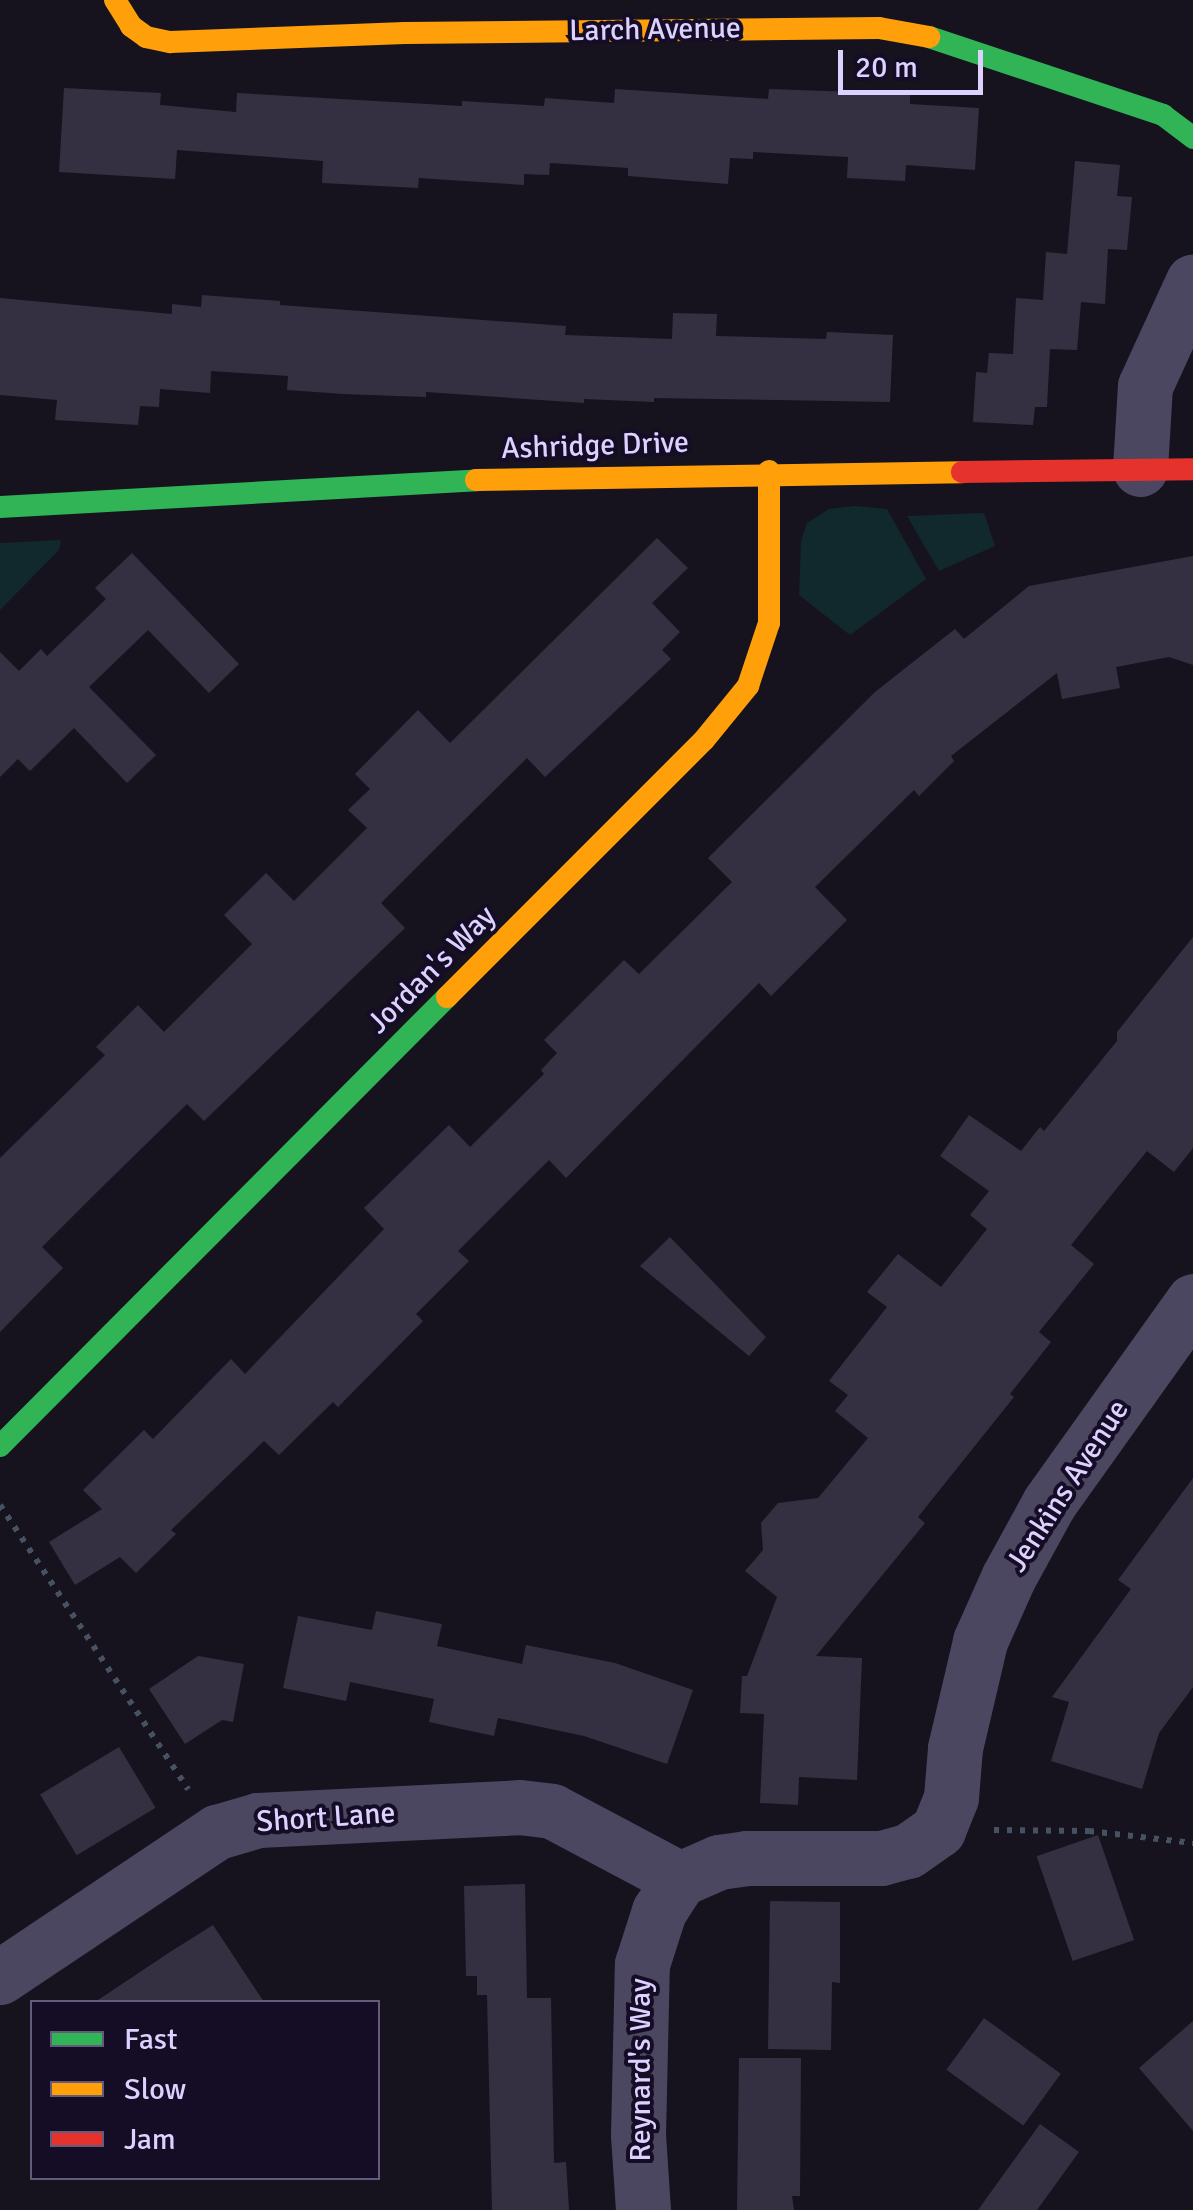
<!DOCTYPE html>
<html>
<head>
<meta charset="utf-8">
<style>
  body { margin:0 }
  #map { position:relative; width:1193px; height:2210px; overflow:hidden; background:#16131f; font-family:Signika,sans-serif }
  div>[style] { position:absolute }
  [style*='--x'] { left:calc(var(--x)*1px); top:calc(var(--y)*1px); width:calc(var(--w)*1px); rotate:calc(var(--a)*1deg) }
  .green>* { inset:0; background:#11292d }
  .building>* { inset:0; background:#353041; transform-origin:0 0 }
  .path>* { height:6px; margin-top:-3px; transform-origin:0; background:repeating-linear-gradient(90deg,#465161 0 5px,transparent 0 13px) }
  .street>* { height:55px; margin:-27.5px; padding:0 27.5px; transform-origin:27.5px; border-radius:27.5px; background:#4c4760 }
  .fast>* { height:22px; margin:-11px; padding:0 11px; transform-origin:11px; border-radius:11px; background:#30b455 }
  .slow>* { height:22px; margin:-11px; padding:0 11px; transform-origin:11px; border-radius:11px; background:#ff9f0a }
  .jam>* { height:22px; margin:-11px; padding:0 11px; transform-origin:11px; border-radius:11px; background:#e5322d }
  span { translate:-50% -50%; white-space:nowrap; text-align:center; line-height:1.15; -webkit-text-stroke:8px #140d25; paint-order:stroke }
  .street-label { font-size:30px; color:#dcd1ff }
  .legend { position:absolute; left:30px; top:2000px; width:350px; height:180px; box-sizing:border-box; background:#140d25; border:2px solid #645b7c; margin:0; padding:12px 18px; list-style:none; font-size:30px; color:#dcd1ff }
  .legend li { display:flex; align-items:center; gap:20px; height:50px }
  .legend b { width:50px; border:2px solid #645b7c }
  .scale { position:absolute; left:838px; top:50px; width:145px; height:45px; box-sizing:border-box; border:5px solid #dcd1ff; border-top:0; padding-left:12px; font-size:30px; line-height:35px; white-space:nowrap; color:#dcd1ff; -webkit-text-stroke:8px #140d25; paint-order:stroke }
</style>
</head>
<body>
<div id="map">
  <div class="green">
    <i style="clip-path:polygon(855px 506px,887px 509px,926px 579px,850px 635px,799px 595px,801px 541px,807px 523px,829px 509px)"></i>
    <i style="clip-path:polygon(984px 513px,995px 546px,939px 571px,907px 516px)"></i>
    <i style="clip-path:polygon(61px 540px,59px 550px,0 610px,0 543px)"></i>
  </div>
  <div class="building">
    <i style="clip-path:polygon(64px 88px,161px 93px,160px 105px,236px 112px,237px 93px,462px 106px,462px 101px,544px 106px,545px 98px,614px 103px,615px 89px,768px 99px,769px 89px,910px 94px,910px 104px,979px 108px,975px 170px,906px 165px,905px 181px,847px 178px,848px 157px,753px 152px,753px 159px,730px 158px,728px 184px,628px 176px,628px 168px,550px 163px,549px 175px,524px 174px,524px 185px,419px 178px,418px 188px,322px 183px,323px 161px,177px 150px,175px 179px,59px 172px)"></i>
    <i style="clip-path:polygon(1075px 161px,1120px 165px,1117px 196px,1132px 197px,1127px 250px,1108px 249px,1105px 304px,1081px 302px,1077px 350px,1050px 349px,1047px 407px,1035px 407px,1033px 425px,973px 422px,976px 372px,987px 373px,989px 353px,1013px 354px,1016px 298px,1043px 300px,1046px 252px,1067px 254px)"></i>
    <i style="clip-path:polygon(202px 295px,280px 301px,280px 305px,566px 326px,565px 335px,672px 339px,673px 313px,717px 314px,716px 336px,826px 339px,827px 332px,893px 335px,890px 402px,654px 398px,654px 402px,584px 399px,584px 403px,426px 392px,426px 397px,343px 394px,287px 390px,288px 376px,211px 371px,210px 393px,160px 389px,159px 407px,140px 406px,138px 425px,55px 420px,57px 400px,0 395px,0 298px,172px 314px,172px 304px,201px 307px)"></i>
    <i style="clip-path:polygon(657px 538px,688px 568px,652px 603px,680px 632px,662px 650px,671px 659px,545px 777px,527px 758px,438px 846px,381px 903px,405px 928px,204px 1121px,187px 1104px,96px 1193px,42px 1247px,63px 1268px,0 1332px,0 1158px,105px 1055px,96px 1047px,138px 1005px,164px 1032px,252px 944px,224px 915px,266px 873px,294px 901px,367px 828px,348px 810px,370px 789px,355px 774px,418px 710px,450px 743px)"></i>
    <i style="clip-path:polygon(132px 553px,239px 664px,209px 693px,148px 630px,89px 687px,156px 755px,127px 783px,74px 728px,30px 771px,18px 759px,0 777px,0 652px,19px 671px,41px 649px,47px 656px,106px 599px,95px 588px)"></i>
    <i style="clip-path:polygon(1193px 556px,1193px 665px,1169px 657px,1116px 667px,1120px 688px,1062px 699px,1057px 673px,951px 756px,954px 761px,919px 796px,914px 790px,815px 887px,847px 920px,771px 996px,759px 983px,566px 1178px,549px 1160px,458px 1251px,469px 1261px,416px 1314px,423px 1321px,338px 1407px,333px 1402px,279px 1455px,264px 1441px,171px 1530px,176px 1534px,136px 1573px,120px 1557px,75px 1585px,49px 1542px,102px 1509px,83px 1490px,144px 1430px,153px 1439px,231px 1359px,245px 1374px,384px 1229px,364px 1208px,449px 1125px,470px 1147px,544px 1074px,541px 1070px,557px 1053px,544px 1040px,624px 960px,639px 974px,732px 882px,708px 858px,875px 692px,955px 629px,964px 639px,1029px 586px)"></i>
    <i style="clip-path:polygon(1193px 937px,1193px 1148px,1174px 1172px,1147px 1151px,1071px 1245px,1094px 1264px,1039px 1332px,1051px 1342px,1010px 1394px,1014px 1397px,918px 1517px,925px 1523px,816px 1656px,862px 1658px,857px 1780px,799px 1777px,798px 1805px,760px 1803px,764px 1714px,740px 1713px,742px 1676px,747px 1676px,777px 1597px,745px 1571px,763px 1550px,761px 1523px,778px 1503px,818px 1498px,868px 1438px,835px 1411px,848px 1395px,829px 1381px,887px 1307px,867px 1292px,898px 1254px,941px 1287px,987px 1229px,970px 1215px,989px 1191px,940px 1156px,955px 1135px,969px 1115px,1021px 1151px,1040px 1127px,1044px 1131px,1117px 1041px,1117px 1032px)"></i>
    <i style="clip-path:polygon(670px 1237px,766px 1337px,749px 1356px,640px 1266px)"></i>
    <i style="clip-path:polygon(1193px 1478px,1193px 1687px,1159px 1733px,1142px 1789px,1051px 1761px,1069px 1702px,1052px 1697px,1131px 1589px,1118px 1580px)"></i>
    <i style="clip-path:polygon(376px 1611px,442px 1624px,437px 1646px,522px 1664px,526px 1645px,615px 1663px,693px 1690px,667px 1764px,584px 1736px,498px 1718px,494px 1736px,429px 1722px,434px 1699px,350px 1682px,346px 1701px,283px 1688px,298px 1616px,372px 1630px)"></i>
    <i style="clip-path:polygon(198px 1656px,244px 1664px,233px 1722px,222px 1720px,185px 1744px,149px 1689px)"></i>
    <i style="left:119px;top:1747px;width:71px;height:92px;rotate:59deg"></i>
    <i style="left:1098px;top:1835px;width:111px;height:65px;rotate:71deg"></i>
    <i style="clip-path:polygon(525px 1884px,527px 1998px,551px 1998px,554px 2163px,566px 2162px,569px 2210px,492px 2210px,487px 1995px,477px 1995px,477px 1976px,466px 1976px,464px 1886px)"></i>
    <i style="clip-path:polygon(770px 1901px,840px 1902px,840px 1983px,832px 1982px,831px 2050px,768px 2049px)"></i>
    <i style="clip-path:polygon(213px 1925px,264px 2002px,95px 2002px,170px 1952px)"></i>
    <i style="left:984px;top:2018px;width:95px;height:64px;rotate:36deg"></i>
    <i style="clip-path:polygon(1193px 2021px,1193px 2131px,1139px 2068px)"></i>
    <i style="clip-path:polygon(739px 2058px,801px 2058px,800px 2196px,792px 2196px,794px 2210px,737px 2210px)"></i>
    <i style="clip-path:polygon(1040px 2124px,1079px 2152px,1037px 2210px,978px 2210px)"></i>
  </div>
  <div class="path">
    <i style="--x:0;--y:1505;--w:341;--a:56.5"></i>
    <i style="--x:994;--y:1830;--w:95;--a:0.6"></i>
    <i style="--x:1089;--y:1831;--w:105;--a:6.6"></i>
  </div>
  <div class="street">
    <i style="--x:1140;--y:469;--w:83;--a:-86.6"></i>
    <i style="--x:1145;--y:386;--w:115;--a:-65.4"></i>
    <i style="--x:680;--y:1879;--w:43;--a:-23.6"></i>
    <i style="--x:719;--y:1862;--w:27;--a:-8"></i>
    <i style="--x:746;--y:1858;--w:135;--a:0"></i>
    <i style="--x:881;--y:1858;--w:28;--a:-15"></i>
    <i style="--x:908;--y:1851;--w:37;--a:-35"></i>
    <i style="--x:938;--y:1830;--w:35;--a:-68"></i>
    <i style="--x:951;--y:1797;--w:49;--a:-85.3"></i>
    <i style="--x:955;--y:1748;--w:110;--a:-76.8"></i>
    <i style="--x:980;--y:1641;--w:69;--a:-66"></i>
    <i style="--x:1008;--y:1578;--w:85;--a:-61.3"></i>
    <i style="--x:1049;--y:1503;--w:248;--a:-54.5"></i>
    <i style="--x:0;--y:1977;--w:261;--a:-33.8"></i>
    <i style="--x:217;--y:1832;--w:43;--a:-16.3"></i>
    <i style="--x:258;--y:1820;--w:262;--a:-2.8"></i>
    <i style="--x:520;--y:1807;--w:32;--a:7"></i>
    <i style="--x:552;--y:1811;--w:145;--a:28"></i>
    <i style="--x:643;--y:2210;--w:75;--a:-93.8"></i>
    <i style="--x:638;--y:2135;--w:171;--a:-88.7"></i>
    <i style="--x:642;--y:1964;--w:56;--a:-72.2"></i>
    <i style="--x:659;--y:1911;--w:38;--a:-57"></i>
  </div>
  <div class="fast">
    <i style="--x:929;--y:37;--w:247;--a:18.4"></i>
    <i style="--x:1163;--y:115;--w:38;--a:37"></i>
    <i style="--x:0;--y:507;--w:477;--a:-3.2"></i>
    <i style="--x:0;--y:1446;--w:634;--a:-45.13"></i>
  </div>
  <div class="slow">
    <i style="--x:115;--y:0;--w:31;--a:58"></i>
    <i style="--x:131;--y:26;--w:19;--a:36"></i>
    <i style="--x:146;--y:37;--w:25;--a:12"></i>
    <i style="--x:170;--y:42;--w:235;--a:-2.2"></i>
    <i style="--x:405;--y:33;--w:474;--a:-0.6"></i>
    <i style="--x:879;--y:28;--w:51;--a:10.2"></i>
    <i style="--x:476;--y:480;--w:486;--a:-0.9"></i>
    <i style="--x:447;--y:997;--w:363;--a:-45"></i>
    <i style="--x:704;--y:740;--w:70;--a:-50.8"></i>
    <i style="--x:748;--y:686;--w:66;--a:-71.6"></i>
    <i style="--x:769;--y:623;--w:152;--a:-90"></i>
  </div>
  <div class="jam">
    <i style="--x:962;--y:472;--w:231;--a:-0.7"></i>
  </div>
  <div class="street-label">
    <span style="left:655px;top:30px;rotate:-1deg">Larch Avenue</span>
    <span style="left:595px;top:446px;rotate:-2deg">Ashridge Drive</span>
    <span style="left:432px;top:970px;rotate:-45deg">Jordan's Way</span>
    <span style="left:1068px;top:1486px;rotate:-57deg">Jenkins Avenue</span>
    <span style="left:326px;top:1818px;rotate:-4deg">Short Lane</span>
    <span style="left:641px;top:2070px;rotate:-90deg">Reynard's Way</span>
  </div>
  <ul class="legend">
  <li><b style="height:12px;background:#30b455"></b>Fast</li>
  <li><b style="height:12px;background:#ff9f0a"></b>Slow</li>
  <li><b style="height:12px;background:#e5322d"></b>Jam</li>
  </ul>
  <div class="scale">20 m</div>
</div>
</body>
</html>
